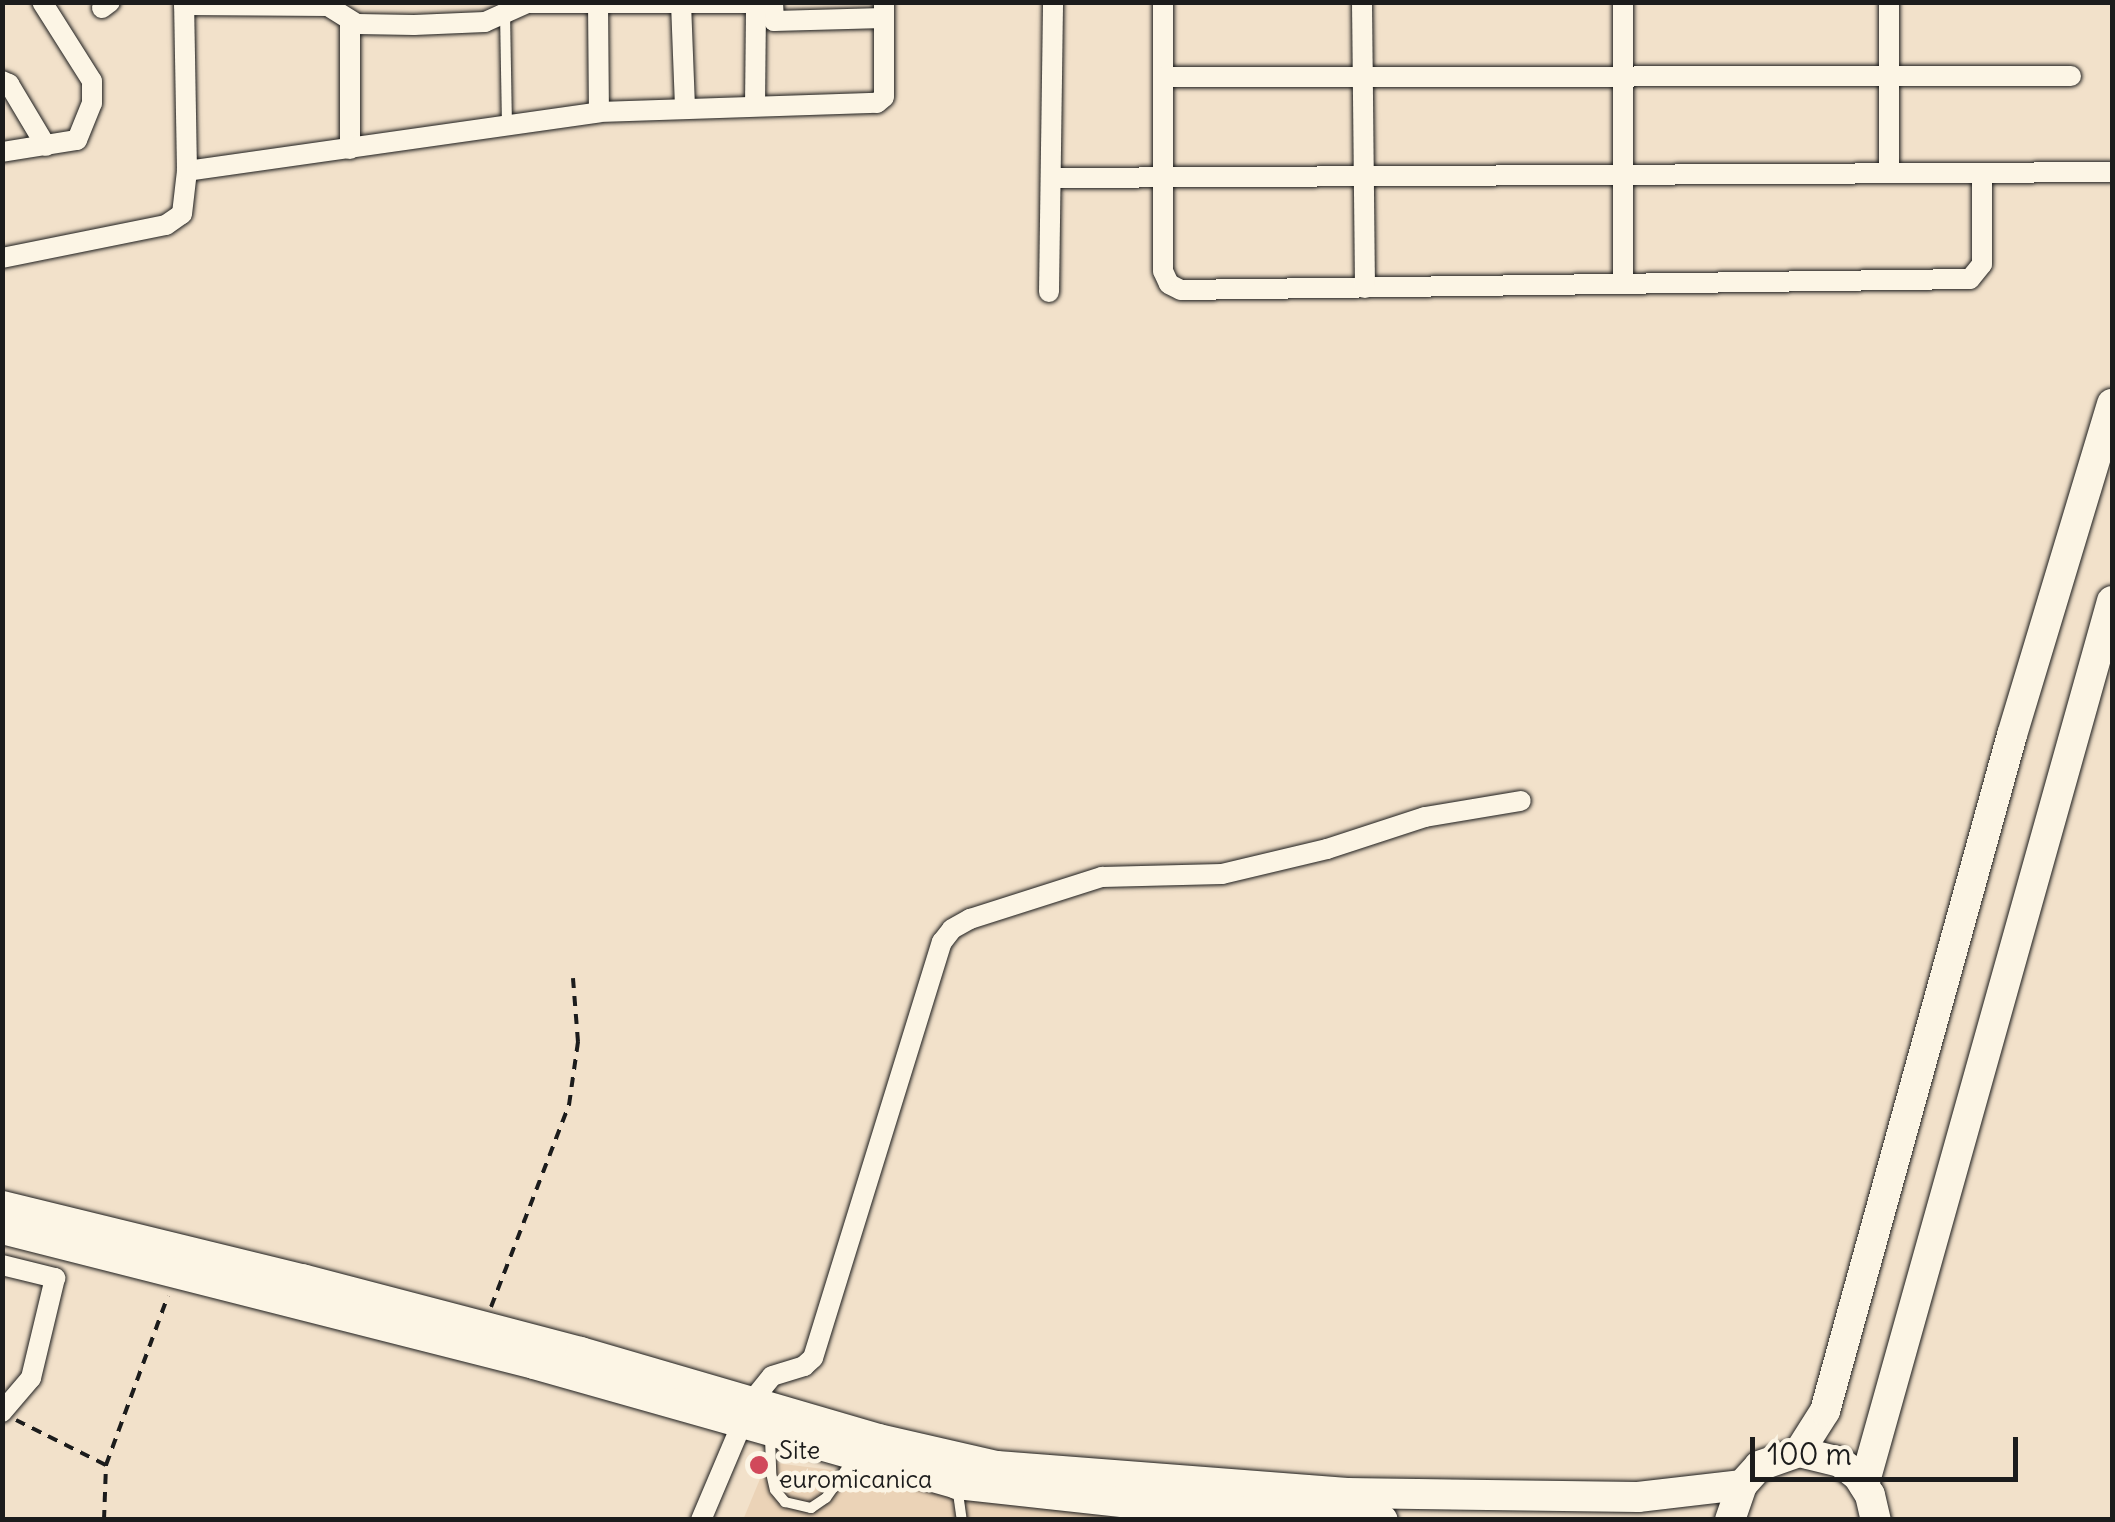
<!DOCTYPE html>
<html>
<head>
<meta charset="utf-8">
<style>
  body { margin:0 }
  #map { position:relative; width:2115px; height:1522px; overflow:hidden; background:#f2e1ca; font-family:Delius,sans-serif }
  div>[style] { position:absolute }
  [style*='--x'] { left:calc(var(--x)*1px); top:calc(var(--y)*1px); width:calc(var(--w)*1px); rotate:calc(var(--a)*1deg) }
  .built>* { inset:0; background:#ebd3b7 }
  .path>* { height:4px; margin-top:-2px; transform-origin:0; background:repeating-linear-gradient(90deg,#1c1c1c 0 10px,transparent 0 18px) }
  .roads { filter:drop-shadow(0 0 2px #1c1c1c) drop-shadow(0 0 2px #1c1c1c) }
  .lane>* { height:10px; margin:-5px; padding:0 5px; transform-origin:5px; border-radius:5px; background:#fcf5e5 }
  .street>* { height:20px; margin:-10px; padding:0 10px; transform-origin:10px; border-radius:10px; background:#fcf5e5 }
  .secondary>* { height:30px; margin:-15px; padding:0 15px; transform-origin:15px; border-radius:15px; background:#fcf5e5 }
  .dots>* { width:28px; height:28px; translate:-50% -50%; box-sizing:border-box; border:5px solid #fcf5e5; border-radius:50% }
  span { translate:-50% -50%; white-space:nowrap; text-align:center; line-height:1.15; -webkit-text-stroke:9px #fcf5e5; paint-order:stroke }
  .poi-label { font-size:25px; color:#1c1c1c }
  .left { translate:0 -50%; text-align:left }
  .frame { position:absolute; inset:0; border:5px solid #1c1c1c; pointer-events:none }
  .scale { position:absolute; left:1750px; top:1437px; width:268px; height:45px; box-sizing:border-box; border:5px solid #1c1c1c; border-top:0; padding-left:12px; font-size:30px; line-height:35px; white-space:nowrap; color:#1c1c1c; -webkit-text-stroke:8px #fcf5e5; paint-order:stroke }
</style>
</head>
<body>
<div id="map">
  <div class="built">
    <i style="clip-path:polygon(767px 1462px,1230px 1519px,743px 1520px)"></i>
  </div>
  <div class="path">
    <i style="--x:491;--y:1307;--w:217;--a:-68.9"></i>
    <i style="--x:569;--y:1105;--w:64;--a:-81.9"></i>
    <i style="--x:578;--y:1042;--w:64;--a:-94.5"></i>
    <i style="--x:16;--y:1420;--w:101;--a:26.6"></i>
    <i style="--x:104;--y:1520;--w:55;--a:-87.9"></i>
    <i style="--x:106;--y:1465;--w:180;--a:-69.9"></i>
  </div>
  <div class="roads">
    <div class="lane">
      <i style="--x:505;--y:12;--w:113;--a:89"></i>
      <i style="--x:770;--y:1437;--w:36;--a:88"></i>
      <i style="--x:771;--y:1473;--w:17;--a:77"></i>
      <i style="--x:775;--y:1490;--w:16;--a:50"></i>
      <i style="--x:785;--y:1502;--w:27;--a:13"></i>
      <i style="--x:811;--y:1508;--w:18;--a:-34"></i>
      <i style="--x:826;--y:1498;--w:49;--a:-55"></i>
      <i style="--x:957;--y:1486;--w:34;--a:82"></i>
    </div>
    <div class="street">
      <i style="--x:598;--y:2;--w:110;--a:89.5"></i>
      <i style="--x:773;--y:2;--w:19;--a:87"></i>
      <i style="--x:774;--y:21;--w:110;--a:-1.6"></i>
      <i style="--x:1163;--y:2;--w:269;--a:90"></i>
      <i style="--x:1163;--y:271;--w:14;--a:65"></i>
      <i style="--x:1169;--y:284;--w:13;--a:27"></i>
      <i style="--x:1181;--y:290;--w:789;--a:-0.8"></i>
      <i style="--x:1970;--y:279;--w:19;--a:-51"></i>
      <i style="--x:1982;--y:264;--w:91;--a:-90"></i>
      <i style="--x:1362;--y:2;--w:286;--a:89.4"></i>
      <i style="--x:1889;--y:2;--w:171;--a:90"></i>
      <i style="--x:681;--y:3;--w:105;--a:87.8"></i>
      <i style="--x:184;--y:5;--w:144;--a:0.4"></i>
      <i style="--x:328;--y:6;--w:34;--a:32"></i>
      <i style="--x:357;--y:24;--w:57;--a:1"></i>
      <i style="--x:414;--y:25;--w:71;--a:-2.4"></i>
      <i style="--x:485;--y:22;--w:46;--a:-24.3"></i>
      <i style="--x:527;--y:3;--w:246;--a:0"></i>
      <i style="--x:102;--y:8;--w:10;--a:-37"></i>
      <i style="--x:350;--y:22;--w:127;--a:90"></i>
      <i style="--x:1163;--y:77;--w:908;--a:-0.06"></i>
      <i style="--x:2;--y:81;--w:8;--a:23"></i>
      <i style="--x:9;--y:84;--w:72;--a:59.2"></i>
      <i style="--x:755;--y:106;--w:103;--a:-89.4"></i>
      <i style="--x:2;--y:152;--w:76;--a:-9.1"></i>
      <i style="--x:77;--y:140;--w:40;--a:-68"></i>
      <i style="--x:92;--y:103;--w:22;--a:-90"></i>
      <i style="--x:92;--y:81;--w:93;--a:-122.3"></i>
      <i style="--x:187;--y:171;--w:416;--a:-8.1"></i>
      <i style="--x:599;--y:112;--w:278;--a:-1.9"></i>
      <i style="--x:877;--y:103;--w:9;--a:-41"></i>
      <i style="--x:884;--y:97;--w:95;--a:-90"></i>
      <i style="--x:1051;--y:178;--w:1061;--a:-0.32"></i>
      <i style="--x:2;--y:258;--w:167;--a:-11.4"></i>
      <i style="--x:166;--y:225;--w:19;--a:-35"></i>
      <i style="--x:182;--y:214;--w:43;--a:-83.4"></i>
      <i style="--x:187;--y:171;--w:169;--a:-91"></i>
      <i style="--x:1623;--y:284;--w:282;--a:-90"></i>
      <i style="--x:1049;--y:292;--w:290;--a:-89.2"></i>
      <i style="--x:2;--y:1265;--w:55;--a:13.8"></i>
      <i style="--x:55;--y:1278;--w:103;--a:103.5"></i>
      <i style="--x:31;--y:1378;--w:45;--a:130.5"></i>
      <i style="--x:701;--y:1520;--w:128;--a:-67"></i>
      <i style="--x:751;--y:1402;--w:33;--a:-51"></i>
      <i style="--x:772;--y:1376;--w:34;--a:-17"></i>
      <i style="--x:804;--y:1366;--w:12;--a:-42"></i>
      <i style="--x:813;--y:1358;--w:436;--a:-72.8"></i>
      <i style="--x:942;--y:942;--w:16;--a:-52"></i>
      <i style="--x:952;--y:929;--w:21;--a:-29"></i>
      <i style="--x:970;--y:919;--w:139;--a:-17.7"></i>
      <i style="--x:1102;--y:877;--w:120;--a:-1.4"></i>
      <i style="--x:1222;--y:874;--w:108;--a:-13.4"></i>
      <i style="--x:1327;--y:849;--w:103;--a:-18.1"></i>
      <i style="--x:1425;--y:817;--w:97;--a:-9.5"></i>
    </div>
    <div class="secondary">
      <i style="--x:2;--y:1206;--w:309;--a:13.7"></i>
      <i style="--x:302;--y:1279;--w:288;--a:14.7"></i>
      <i style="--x:581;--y:1352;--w:309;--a:16.3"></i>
      <i style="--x:878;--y:1439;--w:122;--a:12.8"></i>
      <i style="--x:997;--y:1466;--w:351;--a:4.4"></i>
      <i style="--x:1347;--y:1493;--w:291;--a:0.8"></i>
      <i style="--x:1638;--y:1497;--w:105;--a:-6.6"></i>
      <i style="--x:2;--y:1229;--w:549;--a:14.24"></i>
      <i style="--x:534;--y:1364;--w:440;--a:15.8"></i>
      <i style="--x:957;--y:1484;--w:209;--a:6.3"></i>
      <i style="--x:1165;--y:1507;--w:218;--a:3.4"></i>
      <i style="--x:1799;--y:1452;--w:49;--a:-57.6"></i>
      <i style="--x:1825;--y:1411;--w:701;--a:-74.54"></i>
      <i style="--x:2012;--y:735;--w:346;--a:-73.2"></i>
      <i style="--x:1864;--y:1485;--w:918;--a:-74.33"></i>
      <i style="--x:1730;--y:1520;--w:37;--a:-71"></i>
      <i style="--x:1742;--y:1485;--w:25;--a:-48"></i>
      <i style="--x:1759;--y:1466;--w:42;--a:-19.3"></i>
      <i style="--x:1799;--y:1452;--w:42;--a:13.7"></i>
      <i style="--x:1840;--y:1462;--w:23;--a:38"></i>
      <i style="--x:1858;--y:1476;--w:22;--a:58"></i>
      <i style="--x:1870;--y:1495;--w:26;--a:77"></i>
    </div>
  </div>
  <div class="dots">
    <i style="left:759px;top:1465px;background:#d1495b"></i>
  </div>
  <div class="poi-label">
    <span class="left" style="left:779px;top:1465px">Site<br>euromicanica</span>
  </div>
  <div class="frame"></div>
  <div class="scale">100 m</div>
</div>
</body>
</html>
